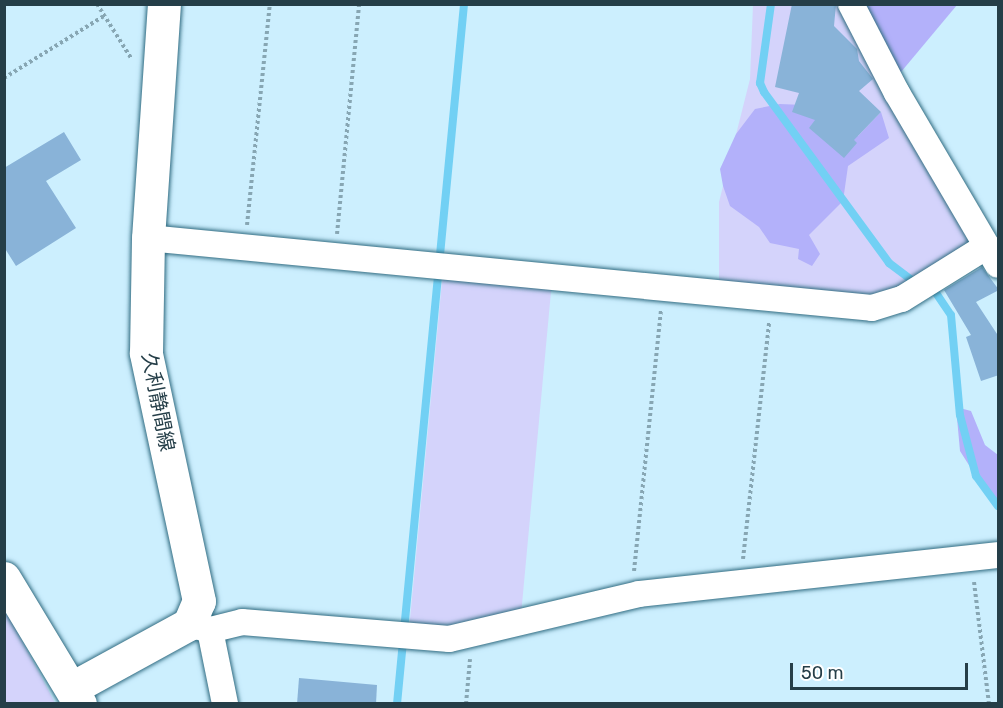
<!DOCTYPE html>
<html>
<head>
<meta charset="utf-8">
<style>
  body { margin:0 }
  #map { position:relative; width:1003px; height:708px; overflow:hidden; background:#cceffe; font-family:Rubik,"Noto Sans JP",sans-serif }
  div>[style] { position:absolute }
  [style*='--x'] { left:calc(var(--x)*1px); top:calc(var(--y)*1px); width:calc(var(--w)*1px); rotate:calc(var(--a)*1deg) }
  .green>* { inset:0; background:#d4d3fb }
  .forest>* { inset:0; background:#b3b1fa }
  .stream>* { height:8px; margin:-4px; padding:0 4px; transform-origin:4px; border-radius:4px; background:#72d0f4 }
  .building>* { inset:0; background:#89b3d8 }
  .path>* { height:4px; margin-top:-2px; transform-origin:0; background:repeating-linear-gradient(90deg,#87a6b3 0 3px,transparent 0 6px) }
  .roads { filter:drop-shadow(0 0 2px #316c82) drop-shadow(0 0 2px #316c82) }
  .minor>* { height:26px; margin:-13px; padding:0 13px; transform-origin:13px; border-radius:13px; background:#fff }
  .major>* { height:33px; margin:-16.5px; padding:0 16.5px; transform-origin:16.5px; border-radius:16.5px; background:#fff }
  span { translate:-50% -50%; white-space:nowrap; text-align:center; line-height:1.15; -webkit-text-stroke:6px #fff; paint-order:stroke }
  .street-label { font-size:20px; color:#253e48 }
  .frame { position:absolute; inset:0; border:6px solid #253e48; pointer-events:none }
  .scale { position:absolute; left:790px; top:663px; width:178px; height:27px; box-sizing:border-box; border:3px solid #253e48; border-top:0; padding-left:8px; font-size:18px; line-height:21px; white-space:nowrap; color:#253e48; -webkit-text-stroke:4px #fff; paint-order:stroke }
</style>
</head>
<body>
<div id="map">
  <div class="green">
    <i style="clip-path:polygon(753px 5px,841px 5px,976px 241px,895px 298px,719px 284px,719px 202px,750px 79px)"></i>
    <i style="clip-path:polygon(443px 271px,552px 281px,521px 615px,463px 631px,409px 630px)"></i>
    <i style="clip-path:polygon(4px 608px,40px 674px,55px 703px,5px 703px)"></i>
  </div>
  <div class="forest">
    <i style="clip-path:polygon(860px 5px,957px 5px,896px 78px)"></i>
    <i style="clip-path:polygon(780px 104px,827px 106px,858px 136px,881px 112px,889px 138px,848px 166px,843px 201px,809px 235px,820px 254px,812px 266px,798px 259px,799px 249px,770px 243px,759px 227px,730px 206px,723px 186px,720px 169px,736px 134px,755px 109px)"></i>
    <i style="clip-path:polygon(956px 407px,971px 411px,985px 445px,998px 455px,998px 511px,960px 451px)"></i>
  </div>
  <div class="stream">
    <i style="--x:771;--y:4;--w:80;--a:97.9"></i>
    <i style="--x:760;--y:83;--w:10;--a:66"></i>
    <i style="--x:764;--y:92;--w:212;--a:53.8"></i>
    <i style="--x:889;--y:263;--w:31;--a:37"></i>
    <i style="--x:934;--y:290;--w:30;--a:56"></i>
    <i style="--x:951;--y:315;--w:100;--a:84.9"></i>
    <i style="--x:960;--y:415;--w:63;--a:75.3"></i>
    <i style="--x:976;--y:476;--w:37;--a:54"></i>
    <i style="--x:397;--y:704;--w:703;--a:-84.53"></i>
  </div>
  <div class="building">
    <i style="clip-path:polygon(792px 4px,836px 4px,834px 26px,857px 49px,859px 61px,873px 79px,859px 91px,881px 112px,854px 140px,857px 143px,844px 158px,809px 128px,815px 120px,792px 112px,799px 93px,775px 87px)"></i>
    <i style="clip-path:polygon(64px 132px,81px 160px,46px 181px,76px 228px,16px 266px,4px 247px,4px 168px)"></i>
    <i style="clip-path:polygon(982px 267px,999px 290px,976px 302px,999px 337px,999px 375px,981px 381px,966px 337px,971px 335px,944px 290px)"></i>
    <i style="clip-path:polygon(299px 678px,377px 685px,376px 704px,297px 704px)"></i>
  </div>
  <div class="path">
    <i style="--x:97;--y:4;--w:64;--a:57.8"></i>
    <i style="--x:4;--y:78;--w:118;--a:-31.8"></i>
    <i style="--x:247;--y:225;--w:222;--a:-84.1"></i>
    <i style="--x:337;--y:234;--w:231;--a:-84.5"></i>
    <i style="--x:743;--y:559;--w:238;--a:-83.7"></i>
    <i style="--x:634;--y:571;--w:262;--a:-84.1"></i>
    <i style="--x:974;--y:582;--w:123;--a:83"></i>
    <i style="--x:466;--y:704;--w:45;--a:-84.9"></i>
  </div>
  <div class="roads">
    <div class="minor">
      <i style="--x:851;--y:4;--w:100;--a:62.7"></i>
      <i style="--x:897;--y:93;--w:199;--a:59.6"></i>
      <i style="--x:148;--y:238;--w:727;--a:5.52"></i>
      <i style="--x:872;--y:308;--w:31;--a:-17"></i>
      <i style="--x:902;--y:299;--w:100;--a:-31.9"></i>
      <i style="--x:189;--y:624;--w:22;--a:16"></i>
      <i style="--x:210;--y:630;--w:33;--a:-14"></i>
      <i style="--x:242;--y:622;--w:208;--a:4.7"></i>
      <i style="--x:449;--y:639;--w:195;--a:-13.3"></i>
      <i style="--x:639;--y:594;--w:361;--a:-6.2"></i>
      <i style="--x:210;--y:630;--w:76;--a:78.5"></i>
    </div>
    <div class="major">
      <i style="--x:4;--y:578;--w:147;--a:58.9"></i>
      <i style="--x:72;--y:688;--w:133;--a:-28.7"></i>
      <i style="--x:189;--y:624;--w:25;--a:-67"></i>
      <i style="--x:199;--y:601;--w:254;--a:-102.1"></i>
      <i style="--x:146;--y:353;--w:115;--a:-89"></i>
      <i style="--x:148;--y:238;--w:235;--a:-86.1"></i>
    </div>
  </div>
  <div class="street-label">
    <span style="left:158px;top:402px;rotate:79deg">久利静間線</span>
  </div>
  <div class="frame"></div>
  <div class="scale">50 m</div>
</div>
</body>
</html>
